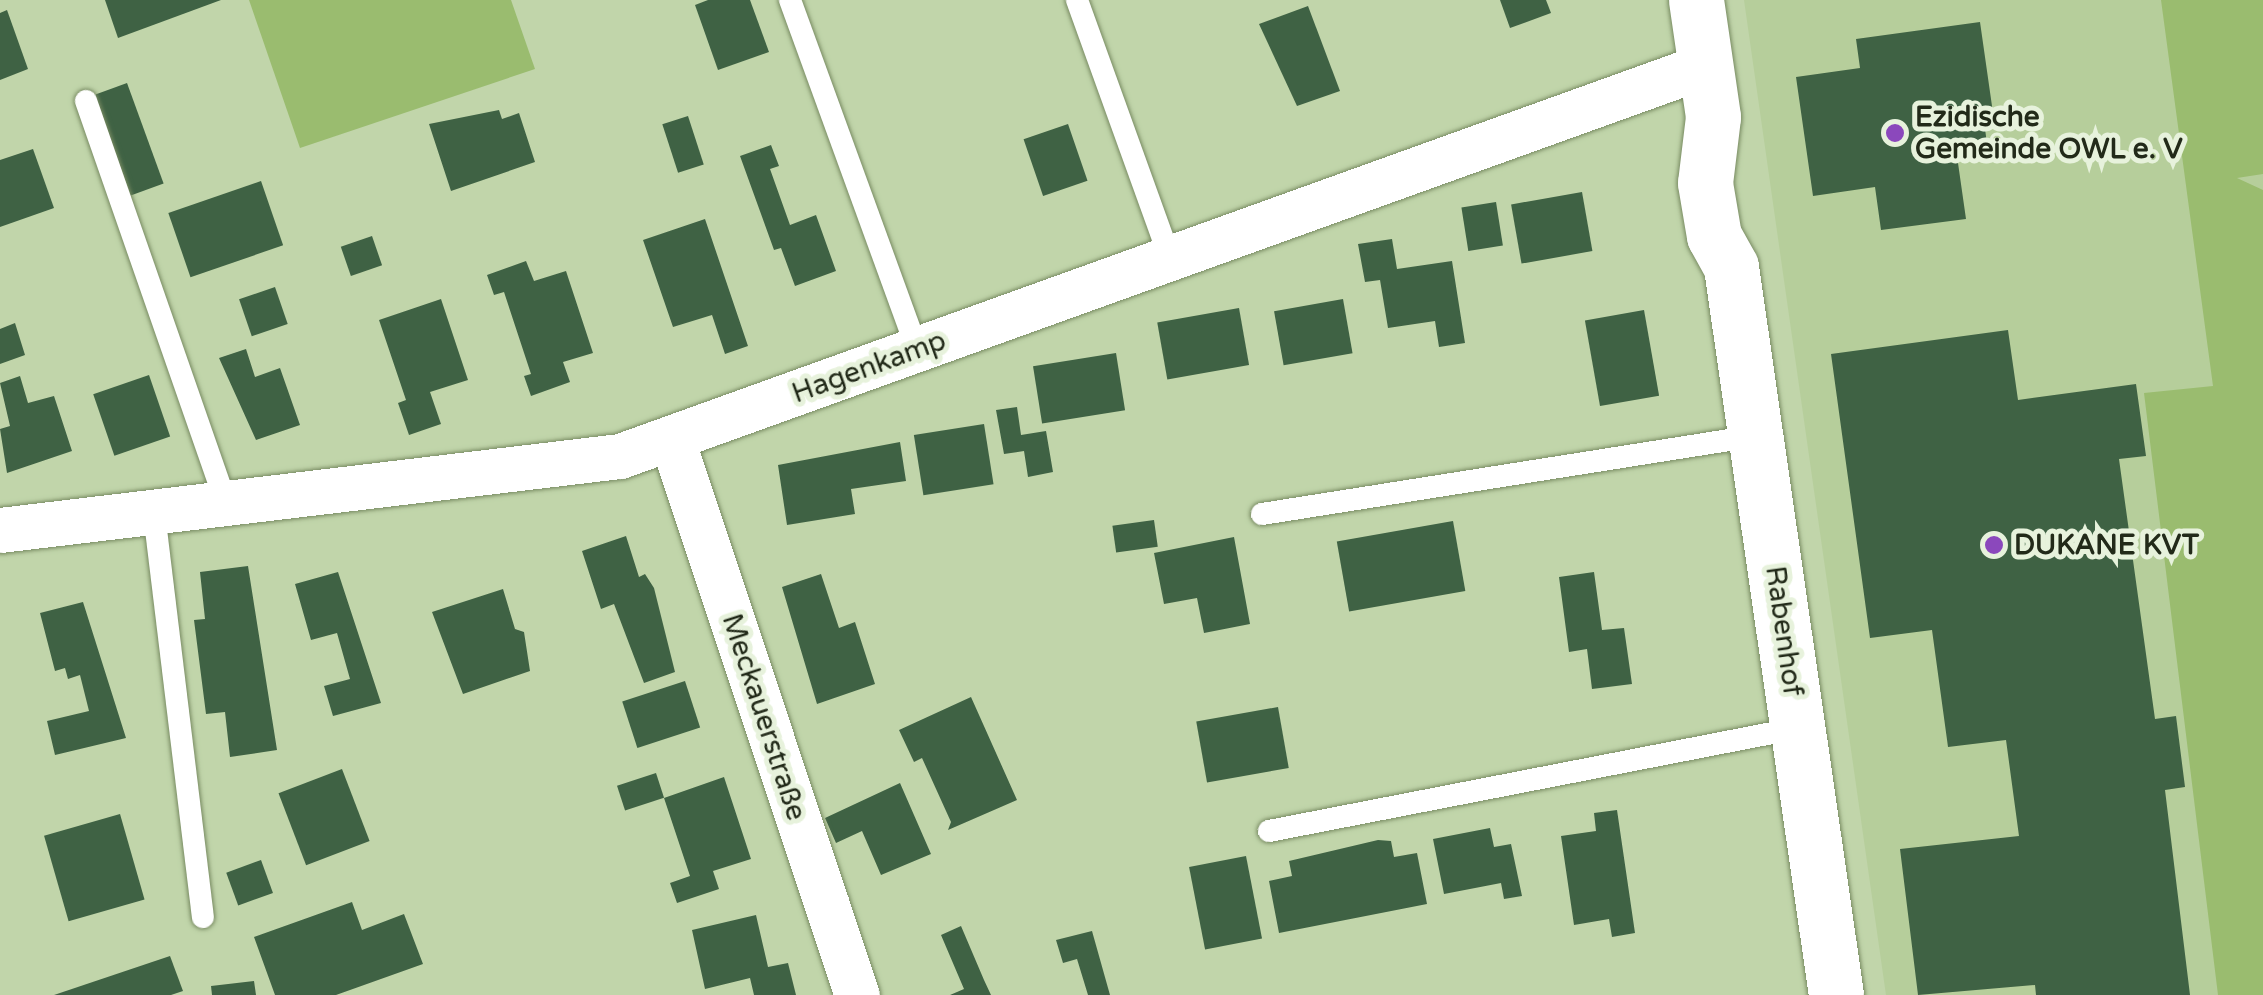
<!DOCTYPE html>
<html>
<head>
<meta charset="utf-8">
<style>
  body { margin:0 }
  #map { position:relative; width:2263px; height:995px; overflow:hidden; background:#c1d5aa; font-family:"Varela Round",sans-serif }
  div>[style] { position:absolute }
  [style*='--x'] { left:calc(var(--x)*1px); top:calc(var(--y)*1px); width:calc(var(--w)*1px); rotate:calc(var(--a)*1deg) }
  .built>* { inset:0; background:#b6ce9b }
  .green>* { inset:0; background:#9abc6f }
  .building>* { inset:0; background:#3f6244; transform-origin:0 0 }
  .roads { filter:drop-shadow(0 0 2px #788b62) drop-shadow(0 0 2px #788b62) }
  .service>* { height:22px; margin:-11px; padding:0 11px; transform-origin:11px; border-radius:11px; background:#fff }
  .minor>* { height:45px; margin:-22.5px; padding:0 22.5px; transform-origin:22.5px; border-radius:22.5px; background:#fff }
  .tertiary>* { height:55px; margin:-27.5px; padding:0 27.5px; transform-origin:27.5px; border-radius:27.5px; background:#fff }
  .dots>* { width:28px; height:28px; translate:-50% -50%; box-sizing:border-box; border:5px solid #e7f2dc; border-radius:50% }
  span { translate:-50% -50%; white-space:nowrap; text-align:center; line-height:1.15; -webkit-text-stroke:10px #e7f2dc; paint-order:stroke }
  .poi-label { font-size:28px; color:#222a19; font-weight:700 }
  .left { translate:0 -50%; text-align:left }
  .street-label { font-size:28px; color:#222a19 }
</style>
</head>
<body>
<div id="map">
  <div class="built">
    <i style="clip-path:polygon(1744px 0,2263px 0,2263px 995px,1886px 995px)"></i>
  </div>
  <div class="green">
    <i style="clip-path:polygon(249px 0,511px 0,535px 69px,300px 148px)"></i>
    <i style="clip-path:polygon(2161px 0,2263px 0,2263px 174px,2237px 178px,2263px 190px,2263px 995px,2218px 995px,2144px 393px,2213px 386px)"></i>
  </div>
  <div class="building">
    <i style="clip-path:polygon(105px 0,221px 0,118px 38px)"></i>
    <i style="clip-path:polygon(708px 0,750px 0,769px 52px,718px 70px,695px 5px)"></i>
    <i style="clip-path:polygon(1500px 0,1546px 0,1551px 13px,1510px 28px)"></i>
    <i style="clip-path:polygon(1308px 6px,1340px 91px,1297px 106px,1259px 24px)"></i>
    <i style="clip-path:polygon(7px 10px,28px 69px,0 80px,0 13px)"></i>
    <i style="clip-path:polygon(1980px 22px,1993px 113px,1983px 114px,1988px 151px,1957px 156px,1966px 219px,1881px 230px,1875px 187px,1813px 196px,1796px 77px,1860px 68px,1856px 39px)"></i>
    <i style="left:127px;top:83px;width:107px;height:35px;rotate:70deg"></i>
    <i style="clip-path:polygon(499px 110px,502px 119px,519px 113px,535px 162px,451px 191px,429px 124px)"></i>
    <i style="left:688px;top:116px;width:51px;height:27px;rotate:72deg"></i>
    <i style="left:1068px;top:124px;width:60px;height:47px;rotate:71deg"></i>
    <i style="clip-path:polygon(771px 145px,779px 166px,770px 169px,790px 225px,816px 215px,836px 271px,795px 286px,781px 248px,774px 250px,740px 156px)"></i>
    <i style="clip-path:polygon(33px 149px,54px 208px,0 227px,0 160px)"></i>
    <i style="left:261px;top:181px;width:68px;height:98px;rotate:71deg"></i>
    <i style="left:1582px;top:192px;width:60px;height:72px;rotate:80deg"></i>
    <i style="left:1496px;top:202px;width:44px;height:35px;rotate:81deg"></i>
    <i style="clip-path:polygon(705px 219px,748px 346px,725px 354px,712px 315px,673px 327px,643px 240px)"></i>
    <i style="left:372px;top:236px;width:31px;height:33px;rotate:71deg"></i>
    <i style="clip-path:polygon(1392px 239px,1397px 269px,1452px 261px,1465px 343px,1439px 347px,1435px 321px,1388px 328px,1380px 280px,1365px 282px,1358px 244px)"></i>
    <i style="clip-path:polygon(526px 261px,534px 281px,566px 271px,593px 353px,563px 362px,570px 382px,531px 396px,524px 376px,531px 374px,504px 292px,494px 295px,487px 275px)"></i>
    <i style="left:275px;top:287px;width:39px;height:38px;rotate:71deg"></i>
    <i style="clip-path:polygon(441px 299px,468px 380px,430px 392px,441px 424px,409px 435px,398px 403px,406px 400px,379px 320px)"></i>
    <i style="left:1343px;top:299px;width:55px;height:70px;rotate:80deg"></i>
    <i style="left:1239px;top:308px;width:58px;height:83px;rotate:80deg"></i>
    <i style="left:1644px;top:310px;width:87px;height:60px;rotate:80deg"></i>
    <i style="clip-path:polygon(15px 323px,25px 355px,0 364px,0 329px)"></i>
    <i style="clip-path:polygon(2008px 330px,2018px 400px,2136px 384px,2146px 456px,2119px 459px,2155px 719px,2176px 716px,2185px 787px,2165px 790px,2190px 995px,2036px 995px,2035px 985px,1918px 995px,1900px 849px,2019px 836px,2006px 740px,1948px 747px,1932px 630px,1870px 638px,1831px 354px)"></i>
    <i style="clip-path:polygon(246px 349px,255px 377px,280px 368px,300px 425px,256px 440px,219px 358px)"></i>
    <i style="left:1116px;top:353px;width:58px;height:84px;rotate:81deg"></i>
    <i style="left:149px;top:375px;width:65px;height:59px;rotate:71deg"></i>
    <i style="clip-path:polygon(20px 376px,28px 403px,54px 396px,72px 451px,7px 473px,0 429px,10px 426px,0 383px)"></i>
    <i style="clip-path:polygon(1017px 407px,1021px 435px,1046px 431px,1053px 472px,1028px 477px,1024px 451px,1004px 454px,996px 410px)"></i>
    <i style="left:984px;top:424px;width:61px;height:71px;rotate:81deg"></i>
    <i style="clip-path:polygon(900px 442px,906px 481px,851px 489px,855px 514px,787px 525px,778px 465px)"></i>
    <i style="left:1154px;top:520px;width:27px;height:42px;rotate:82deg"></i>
    <i style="left:1453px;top:521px;width:71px;height:118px;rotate:80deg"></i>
    <i style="clip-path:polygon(626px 536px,639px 577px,645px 574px,654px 588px,675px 672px,644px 683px,614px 604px,601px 609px,582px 551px)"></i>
    <i style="clip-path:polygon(1234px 537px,1250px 624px,1204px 633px,1197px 598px,1164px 604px,1154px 553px)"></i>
    <i style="clip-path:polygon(248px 566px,277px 750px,230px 757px,225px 712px,206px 714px,194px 620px,205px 619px,200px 572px)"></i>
    <i style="clip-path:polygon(338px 572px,381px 703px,333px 716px,324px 686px,350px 679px,337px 633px,311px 640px,295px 584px)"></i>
    <i style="clip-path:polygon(1594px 572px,1602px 630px,1624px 628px,1632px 684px,1592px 689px,1587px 649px,1569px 652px,1559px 577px)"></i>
    <i style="clip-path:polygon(821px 574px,839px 628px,855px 622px,875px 684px,817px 704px,782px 587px)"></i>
    <i style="clip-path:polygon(503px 589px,515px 629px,524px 632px,530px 671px,463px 694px,432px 612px)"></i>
    <i style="clip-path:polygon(83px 602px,126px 738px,55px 755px,47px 721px,89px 711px,80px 675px,68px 679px,65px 668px,55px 671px,40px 613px)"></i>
    <i style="left:685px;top:681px;width:49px;height:66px;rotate:72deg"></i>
    <i style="clip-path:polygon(971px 697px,1017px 800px,948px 830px,951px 822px,922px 758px,914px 762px,899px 730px)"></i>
    <i style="left:1278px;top:707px;width:62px;height:83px;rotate:80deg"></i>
    <i style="left:342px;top:769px;width:77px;height:68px;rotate:69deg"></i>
    <i style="left:656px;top:773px;width:26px;height:41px;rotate:72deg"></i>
    <i style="clip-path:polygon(724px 777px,751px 859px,713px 871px,719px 889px,677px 903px,670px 883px,690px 876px,664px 798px)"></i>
    <i style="clip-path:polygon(900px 783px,931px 854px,881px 875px,862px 831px,836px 843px,825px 818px)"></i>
    <i style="clip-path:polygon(1617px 810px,1635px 933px,1612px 937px,1609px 919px,1574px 925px,1561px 836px,1596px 831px,1594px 813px)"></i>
    <i style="left:120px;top:814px;width:89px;height:79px;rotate:74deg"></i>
    <i style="clip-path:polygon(1490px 828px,1494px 847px,1511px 844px,1522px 896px,1504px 899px,1501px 883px,1444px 894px,1433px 839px)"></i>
    <i style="clip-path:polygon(1378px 840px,1391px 841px,1394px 857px,1417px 853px,1427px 904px,1279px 933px,1269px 881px,1292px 876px,1289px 861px)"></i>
    <i style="left:1246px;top:856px;width:84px;height:58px;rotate:79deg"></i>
    <i style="left:261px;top:860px;width:35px;height:37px;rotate:70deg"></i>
    <i style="clip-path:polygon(352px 902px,362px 930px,404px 914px,423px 964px,336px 995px,275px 995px,254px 937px)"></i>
    <i style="clip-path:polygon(756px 915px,768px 967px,788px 963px,796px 995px,754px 995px,750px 978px,705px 989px,692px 930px)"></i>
    <i style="clip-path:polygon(961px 926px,984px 980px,991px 995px,950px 995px,964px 989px,941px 935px)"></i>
    <i style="clip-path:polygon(1092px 931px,1110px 995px,1088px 995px,1077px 959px,1063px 963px,1056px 940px)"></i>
    <i style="clip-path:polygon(170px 956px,183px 991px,171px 995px,54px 995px)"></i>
    <i style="clip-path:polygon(254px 981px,256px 995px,212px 995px,211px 986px)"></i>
  </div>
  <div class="roads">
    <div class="service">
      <i style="--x:790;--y:0;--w:371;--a:70"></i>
      <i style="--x:1077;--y:0;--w:275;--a:70.2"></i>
      <i style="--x:86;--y:101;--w:427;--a:70.8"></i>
      <i style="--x:154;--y:513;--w:407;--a:83.1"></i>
      <i style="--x:1262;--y:514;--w:499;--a:-9"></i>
      <i style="--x:1269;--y:831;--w:539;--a:-11.02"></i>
    </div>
    <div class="minor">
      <i style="--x:672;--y:440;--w:585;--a:71.57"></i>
      <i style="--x:0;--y:530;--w:624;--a:-6.81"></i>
      <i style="--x:620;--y:456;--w:1154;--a:-19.8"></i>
    </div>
    <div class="tertiary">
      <i style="--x:1696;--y:0;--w:118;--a:81.7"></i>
      <i style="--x:1713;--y:117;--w:66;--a:96.9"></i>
      <i style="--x:1705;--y:183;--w:54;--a:80.4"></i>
      <i style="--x:1714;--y:236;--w:35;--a:61"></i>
      <i style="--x:1731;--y:267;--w:736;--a:81.79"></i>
    </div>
  </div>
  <div class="dots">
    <i style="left:1895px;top:133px;background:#8b48bc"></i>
    <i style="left:1994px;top:545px;background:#8b48bc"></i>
  </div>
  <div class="poi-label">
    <span class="left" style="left:1915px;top:133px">Ezidische<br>Gemeinde OWL e. V</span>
    <span class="left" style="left:2014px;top:545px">DUKANE KVT</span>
  </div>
  <div class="street-label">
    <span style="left:869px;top:367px;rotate:-20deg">Hagenkamp</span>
    <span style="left:1784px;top:631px;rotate:82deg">Rabenhof</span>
    <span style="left:764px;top:717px;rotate:72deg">Meckauerstraße</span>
  </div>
</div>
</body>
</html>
